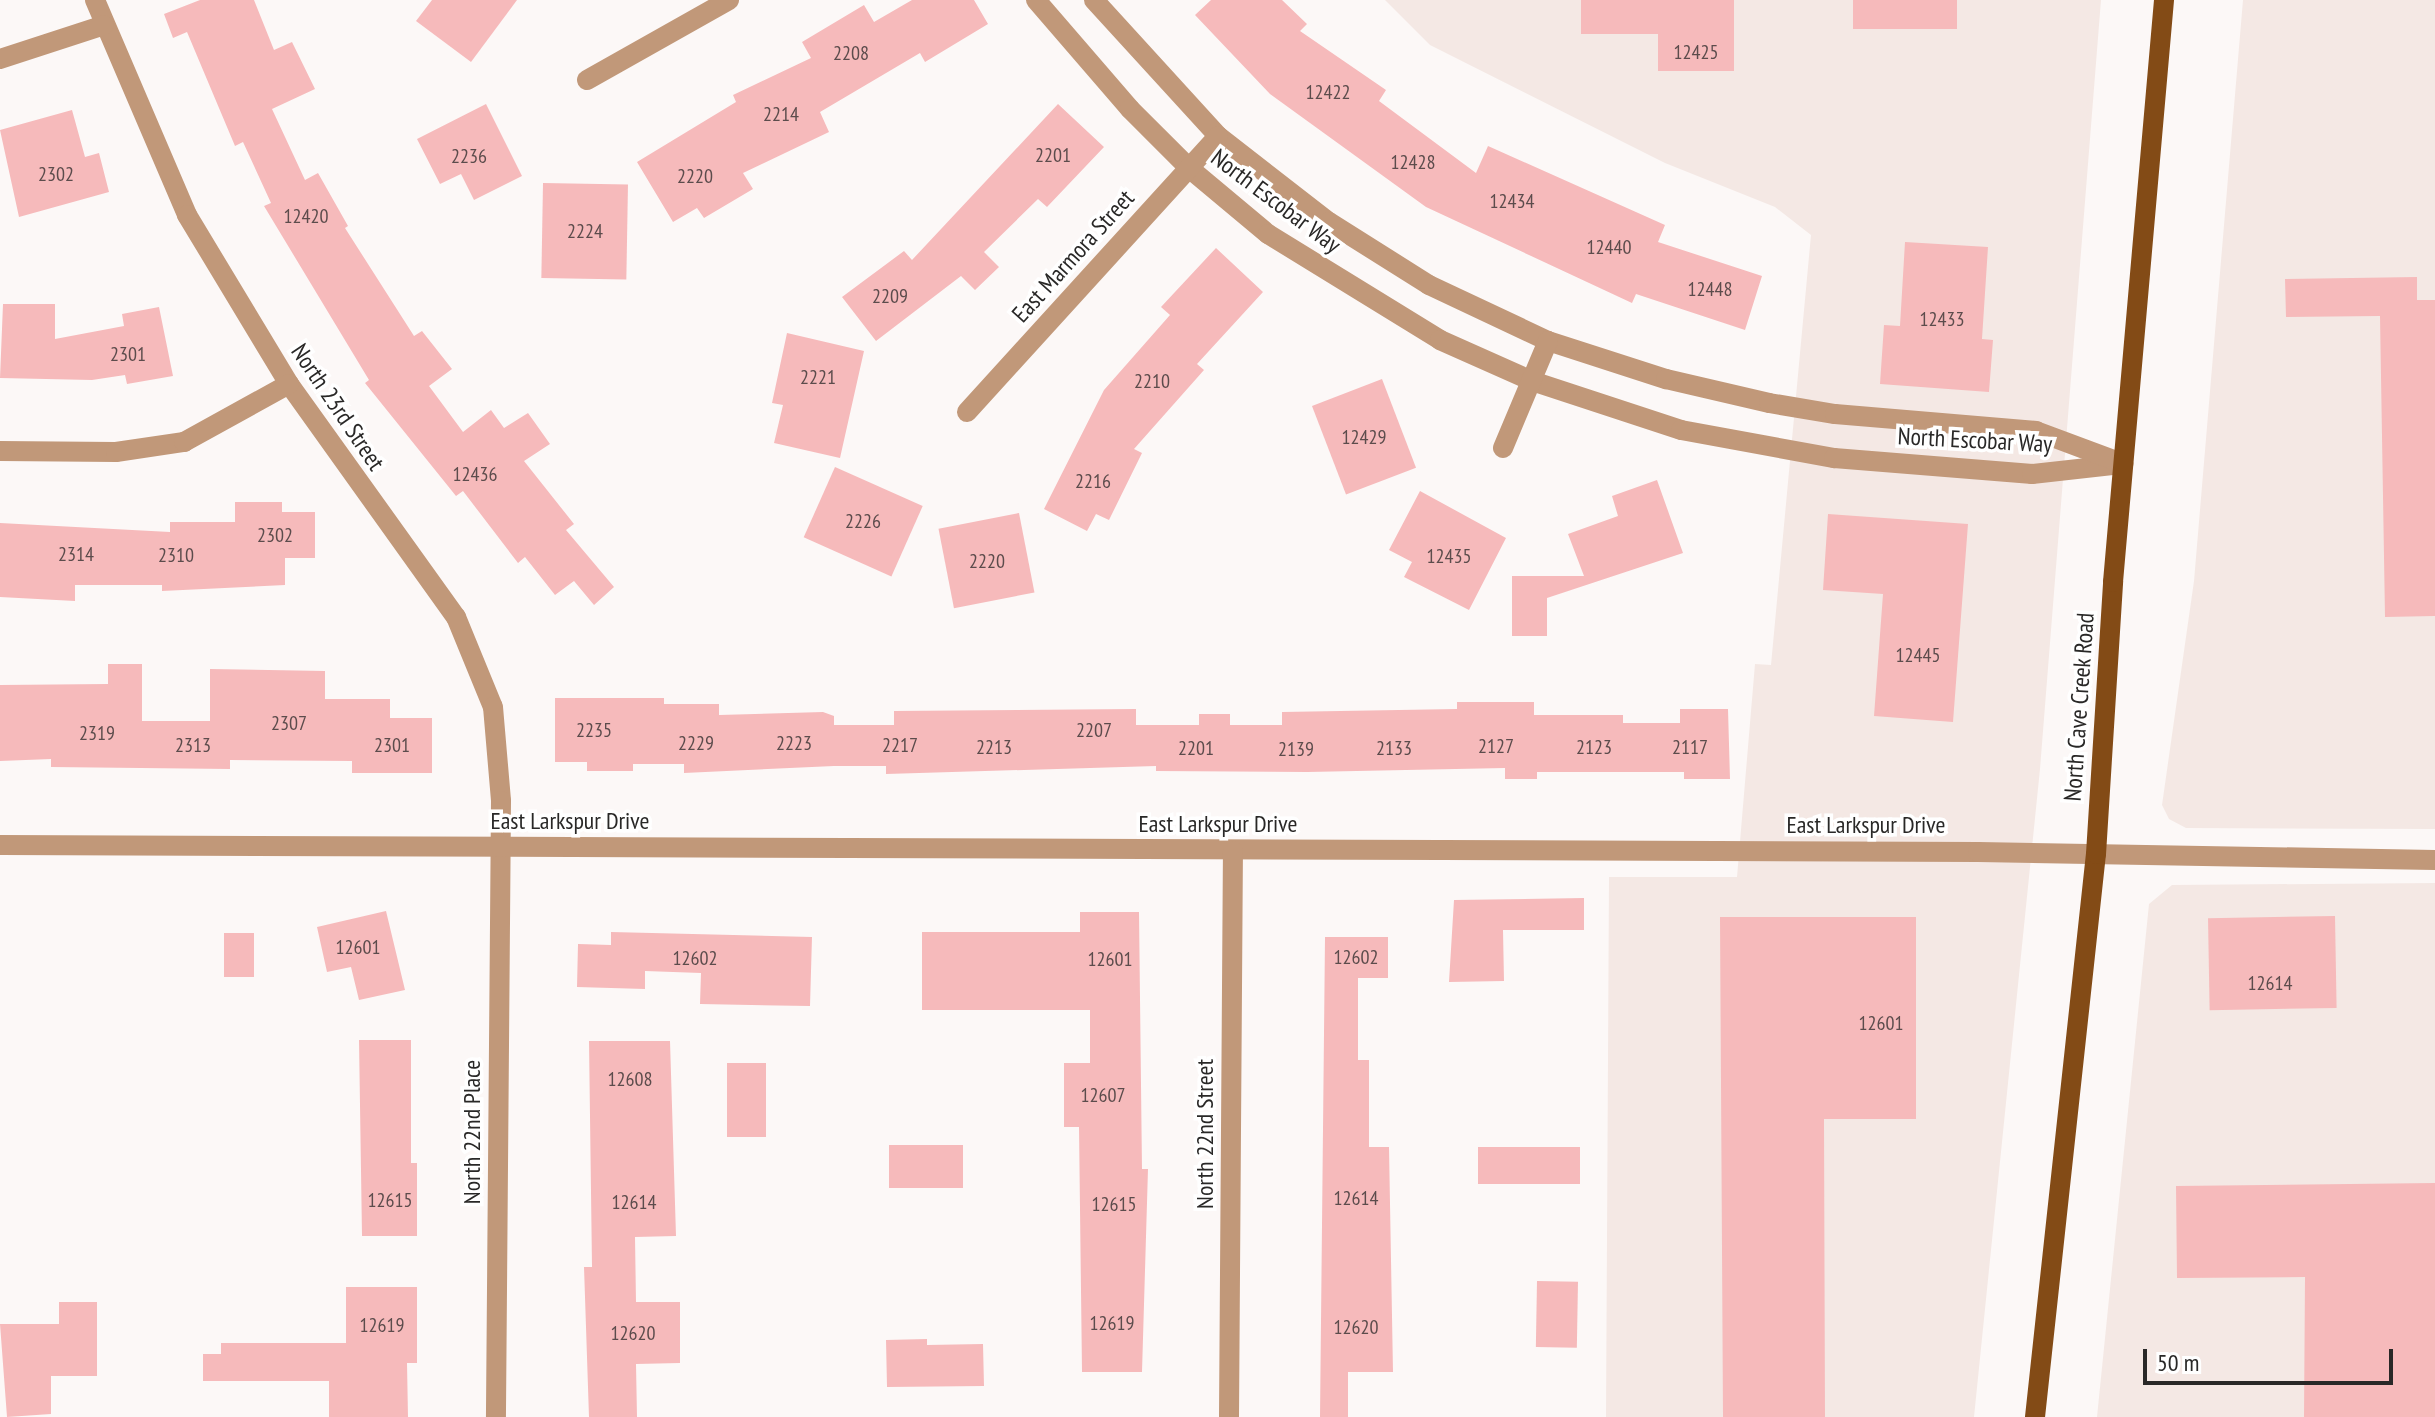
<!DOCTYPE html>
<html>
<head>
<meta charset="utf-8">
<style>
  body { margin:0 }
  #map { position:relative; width:2435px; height:1417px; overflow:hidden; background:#fcf8f7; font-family:"PT Sans Narrow",sans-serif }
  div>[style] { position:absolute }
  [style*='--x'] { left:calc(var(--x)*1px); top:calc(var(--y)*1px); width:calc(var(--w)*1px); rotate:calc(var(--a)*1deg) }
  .built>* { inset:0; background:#f4e8e4 }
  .building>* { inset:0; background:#f6babb; transform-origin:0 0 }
  .minor>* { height:20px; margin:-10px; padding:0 10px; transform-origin:10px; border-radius:10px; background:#c19879 }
  .primary>* { height:20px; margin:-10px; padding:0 10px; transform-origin:10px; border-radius:10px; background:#834b16 }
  span { translate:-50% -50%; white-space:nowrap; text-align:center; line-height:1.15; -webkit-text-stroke:7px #fff; paint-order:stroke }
  .number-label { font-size:20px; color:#5c4c4c }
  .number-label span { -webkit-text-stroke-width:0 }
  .street-label { font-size:24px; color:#292827 }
  .scale { position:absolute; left:2143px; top:1349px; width:250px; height:36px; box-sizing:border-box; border:4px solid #292827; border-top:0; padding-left:10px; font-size:24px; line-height:28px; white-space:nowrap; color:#292827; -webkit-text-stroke:6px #fff; paint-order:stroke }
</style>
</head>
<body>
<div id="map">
  <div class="built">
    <i style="clip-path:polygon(1385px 0,2101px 0,2040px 769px,1974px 1417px,1606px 1417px,1609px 877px,1737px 877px,1755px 664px,1771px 665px,1811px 235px,1775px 207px,1665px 163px,1430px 45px)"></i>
    <i style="clip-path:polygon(2243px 0,2435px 0,2435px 829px,2186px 828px,2169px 819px,2162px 805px,2194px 581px)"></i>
    <i style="clip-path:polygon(2435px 883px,2435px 1417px,2097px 1417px,2149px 904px,2172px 885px)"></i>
  </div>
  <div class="building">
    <i style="clip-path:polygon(200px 0,254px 0,274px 50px,292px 42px,315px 89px,272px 109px,305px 180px,318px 173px,348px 226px,345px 228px,414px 336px,422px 331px,452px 369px,429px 386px,463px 432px,491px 410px,504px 428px,528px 413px,550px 444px,524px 461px,574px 524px,566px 530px,614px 587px,594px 605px,574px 581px,555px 595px,525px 557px,518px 563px,463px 491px,456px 496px,365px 383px,369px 380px,264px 206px,271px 203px,243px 142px,235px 146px,187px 32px,173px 38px,164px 14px)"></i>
    <i style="clip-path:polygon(432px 0,517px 0,471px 62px,416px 21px)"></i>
    <i style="clip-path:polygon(912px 0,974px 0,988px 24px,925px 62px,920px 53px,820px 112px,829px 132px,743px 173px,753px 189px,704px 218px,697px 208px,673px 222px,637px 162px,736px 102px,733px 95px,811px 58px,802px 42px,864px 5px,874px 22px)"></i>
    <i style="clip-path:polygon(1211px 0,1282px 0,1307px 24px,1300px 31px,1386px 90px,1379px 101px,1476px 173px,1488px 146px,1665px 225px,1658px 242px,1762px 276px,1745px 330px,1636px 294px,1632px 303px,1426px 207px,1270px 94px,1195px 15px)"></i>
    <i style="clip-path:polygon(1581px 0,1734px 0,1734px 71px,1658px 71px,1658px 34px,1581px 34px)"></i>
    <i style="left:1853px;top:0;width:104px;height:29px"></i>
    <i style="clip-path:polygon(486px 104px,522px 176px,474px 200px,461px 174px,440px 184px,417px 139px)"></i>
    <i style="clip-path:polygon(1058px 104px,1104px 147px,1047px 207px,1038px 199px,984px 252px,999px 267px,975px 290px,961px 276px,876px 341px,842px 297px,904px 251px,912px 260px)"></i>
    <i style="clip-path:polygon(72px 110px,85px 157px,99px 153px,109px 192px,19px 217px,0 130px)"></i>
    <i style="left:543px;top:183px;width:85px;height:95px;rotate:1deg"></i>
    <i style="clip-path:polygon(1905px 242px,1988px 247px,1982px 339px,1993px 340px,1989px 392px,1880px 384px,1884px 325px,1900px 326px)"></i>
    <i style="clip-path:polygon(1216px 248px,1263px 292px,1197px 364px,1204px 370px,1134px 449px,1142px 453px,1109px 520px,1096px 514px,1087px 531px,1044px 509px,1104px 390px,1170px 315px,1161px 307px)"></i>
    <i style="clip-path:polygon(2417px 277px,2417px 300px,2435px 300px,2435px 616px,2385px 617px,2380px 316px,2286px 317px,2285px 279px)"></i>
    <i style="clip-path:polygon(3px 304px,55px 304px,55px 339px,124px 326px,122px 314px,159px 307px,173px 376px,127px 384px,125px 375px,92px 380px,0 378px)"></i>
    <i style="clip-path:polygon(787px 333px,864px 351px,840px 458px,774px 443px,783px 405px,772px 403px)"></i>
    <i style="left:1382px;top:379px;width:95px;height:75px;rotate:69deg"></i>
    <i style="left:835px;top:467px;width:96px;height:77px;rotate:24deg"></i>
    <i style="clip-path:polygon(1657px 480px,1683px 553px,1547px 598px,1547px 636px,1512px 636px,1512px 576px,1584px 576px,1568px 534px,1618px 516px,1612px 496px)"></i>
    <i style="clip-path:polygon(1420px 491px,1506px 538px,1469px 610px,1404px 577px,1412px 562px,1389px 550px)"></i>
    <i style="clip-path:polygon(235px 502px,282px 502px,282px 512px,315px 512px,315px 558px,285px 558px,285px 585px,162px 591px,162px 585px,75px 585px,75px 601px,0 597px,0 523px,170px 532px,170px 522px,235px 522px)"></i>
    <i style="left:1019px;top:513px;width:81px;height:82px;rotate:79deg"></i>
    <i style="clip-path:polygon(1828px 514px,1968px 524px,1953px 722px,1874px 716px,1883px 594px,1823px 590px)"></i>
    <i style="clip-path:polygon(108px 664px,142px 664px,142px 721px,210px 721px,210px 669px,325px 671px,325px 699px,390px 699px,390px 718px,432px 718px,432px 773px,352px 773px,352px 761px,230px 760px,230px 769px,51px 767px,51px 759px,0 761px,0 685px,108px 684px)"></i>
    <i style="clip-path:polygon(555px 698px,664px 698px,664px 704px,719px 704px,719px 715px,823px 712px,834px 716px,834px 725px,894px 725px,894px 711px,1136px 709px,1136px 725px,1199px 725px,1199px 714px,1230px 714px,1230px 725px,1282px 725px,1282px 712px,1457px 709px,1457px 702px,1534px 702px,1534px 715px,1623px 715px,1623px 723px,1680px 723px,1680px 709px,1728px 709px,1730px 779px,1684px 779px,1684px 772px,1537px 772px,1537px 779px,1505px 779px,1505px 768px,1307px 772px,1156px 771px,1156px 766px,886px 774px,886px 766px,834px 766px,684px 773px,684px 764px,633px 764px,633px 771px,587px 771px,587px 762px,555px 762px)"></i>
    <i style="clip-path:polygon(1584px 898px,1584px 930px,1503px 930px,1504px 981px,1449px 982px,1454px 900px)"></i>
    <i style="clip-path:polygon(386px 911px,405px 990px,359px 1000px,351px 967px,327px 972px,317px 927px)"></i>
    <i style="clip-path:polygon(1080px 912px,1139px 912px,1142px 1169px,1148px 1169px,1142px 1372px,1082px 1372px,1079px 1127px,1064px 1127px,1064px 1063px,1090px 1063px,1090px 1010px,922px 1010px,922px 932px,1080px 932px)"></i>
    <i style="left:2335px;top:916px;width:92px;height:127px;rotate:89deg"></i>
    <i style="clip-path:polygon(1720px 917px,1916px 917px,1916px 1119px,1824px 1119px,1825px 1417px,1723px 1417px)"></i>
    <i style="clip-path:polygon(611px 932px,812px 937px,810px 1006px,700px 1004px,701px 973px,645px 971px,645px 989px,577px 987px,578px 944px,611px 945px)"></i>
    <i style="left:224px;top:933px;width:30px;height:44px"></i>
    <i style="clip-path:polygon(1325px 937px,1388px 937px,1388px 978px,1358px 978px,1358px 1060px,1369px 1060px,1369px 1147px,1389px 1147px,1393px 1372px,1348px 1372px,1348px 1417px,1320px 1417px)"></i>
    <i style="clip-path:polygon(359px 1040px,411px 1040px,411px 1163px,417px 1163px,417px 1236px,362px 1236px)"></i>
    <i style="clip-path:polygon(589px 1041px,670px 1041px,676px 1236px,635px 1237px,636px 1302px,680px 1302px,680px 1363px,636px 1364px,637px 1417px,589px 1417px,584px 1267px,592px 1267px)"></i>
    <i style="left:727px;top:1063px;width:39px;height:74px"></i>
    <i style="left:889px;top:1145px;width:74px;height:43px"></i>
    <i style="left:1478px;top:1147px;width:102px;height:37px"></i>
    <i style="clip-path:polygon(2435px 1183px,2435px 1417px,2304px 1417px,2305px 1277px,2177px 1278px,2176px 1186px)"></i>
    <i style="left:1537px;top:1281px;width:41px;height:66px;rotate:1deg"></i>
    <i style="clip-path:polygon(346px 1287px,417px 1287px,417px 1363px,407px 1363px,408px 1417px,329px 1417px,329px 1381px,203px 1381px,203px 1354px,221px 1354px,221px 1343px,346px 1343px)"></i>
    <i style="clip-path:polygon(59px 1302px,97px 1302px,97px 1376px,51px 1376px,51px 1414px,7px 1417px,0 1324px,59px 1324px)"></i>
    <i style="clip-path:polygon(927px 1339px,927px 1345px,983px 1344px,984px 1386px,887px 1387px,886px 1340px)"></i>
  </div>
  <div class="minor">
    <i style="--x:95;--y:0;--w:234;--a:66.8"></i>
    <i style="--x:187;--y:215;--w:197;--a:58.9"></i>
    <i style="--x:289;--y:384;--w:287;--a:54.4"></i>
    <i style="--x:456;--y:617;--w:97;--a:67.7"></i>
    <i style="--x:493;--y:707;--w:94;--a:85.1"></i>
    <i style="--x:501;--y:801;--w:616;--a:90.47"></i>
    <i style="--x:1036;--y:0;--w:144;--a:49.2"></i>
    <i style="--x:1130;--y:109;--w:83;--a:45"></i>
    <i style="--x:1189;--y:168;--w:103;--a:39.9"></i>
    <i style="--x:1268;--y:234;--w:202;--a:31.6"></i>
    <i style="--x:1440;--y:340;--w:101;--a:24"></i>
    <i style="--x:1532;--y:381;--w:157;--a:18.2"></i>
    <i style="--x:1681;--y:430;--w:156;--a:10.4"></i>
    <i style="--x:1834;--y:458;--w:199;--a:4.6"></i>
    <i style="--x:2032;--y:474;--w:92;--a:-6.3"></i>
    <i style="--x:1094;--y:0;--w:184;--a:47.6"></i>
    <i style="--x:1218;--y:136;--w:140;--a:37.8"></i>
    <i style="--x:1329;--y:222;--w:118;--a:32.2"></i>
    <i style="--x:1429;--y:285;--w:132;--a:25.2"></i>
    <i style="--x:1548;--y:341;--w:124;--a:17.9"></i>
    <i style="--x:1666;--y:379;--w:106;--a:13.1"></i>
    <i style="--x:1769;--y:403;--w:67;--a:9.5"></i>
    <i style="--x:1835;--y:414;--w:202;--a:4.8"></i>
    <i style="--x:2036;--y:431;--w:89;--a:20.5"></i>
    <i style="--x:0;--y:59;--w:109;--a:-18.1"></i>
    <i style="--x:587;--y:80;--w:163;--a:-29.4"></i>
    <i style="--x:967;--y:412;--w:373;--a:-47.7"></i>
    <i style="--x:1503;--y:448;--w:116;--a:-67.2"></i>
    <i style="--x:0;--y:451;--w:116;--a:0.5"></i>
    <i style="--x:116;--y:452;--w:69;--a:-8.4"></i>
    <i style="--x:184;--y:442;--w:120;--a:-28.9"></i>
    <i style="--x:0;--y:845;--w:1978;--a:0.2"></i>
    <i style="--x:1978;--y:852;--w:457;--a:1"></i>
    <i style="--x:1229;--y:1417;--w:566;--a:-89.6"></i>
  </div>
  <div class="primary">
    <i style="--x:2035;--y:1417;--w:566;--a:-83.82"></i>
    <i style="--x:2096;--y:854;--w:273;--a:-86.4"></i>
    <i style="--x:2113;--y:582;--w:584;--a:-84.99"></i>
  </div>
  <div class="number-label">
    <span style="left:1696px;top:52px">12425</span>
    <span style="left:851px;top:53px">2208</span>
    <span style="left:1328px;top:92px">12422</span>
    <span style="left:781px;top:114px">2214</span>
    <span style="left:1053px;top:155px">2201</span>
    <span style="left:469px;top:156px">2236</span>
    <span style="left:1413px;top:162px">12428</span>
    <span style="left:56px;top:174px">2302</span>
    <span style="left:695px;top:176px">2220</span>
    <span style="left:1512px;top:201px">12434</span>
    <span style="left:306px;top:216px">12420</span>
    <span style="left:585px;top:231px">2224</span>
    <span style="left:1609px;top:247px">12440</span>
    <span style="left:1710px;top:289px">12448</span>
    <span style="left:890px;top:296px">2209</span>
    <span style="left:1942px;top:319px">12433</span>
    <span style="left:128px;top:354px">2301</span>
    <span style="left:818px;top:377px">2221</span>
    <span style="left:1152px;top:381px">2210</span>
    <span style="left:1364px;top:437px">12429</span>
    <span style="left:475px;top:474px">12436</span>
    <span style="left:1093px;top:481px">2216</span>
    <span style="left:863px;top:521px">2226</span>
    <span style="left:275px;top:535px">2302</span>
    <span style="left:76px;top:554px">2314</span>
    <span style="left:176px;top:555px">2310</span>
    <span style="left:1449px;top:556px">12435</span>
    <span style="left:987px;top:561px">2220</span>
    <span style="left:1918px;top:655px">12445</span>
    <span style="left:289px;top:723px">2307</span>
    <span style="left:594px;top:730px">2235</span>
    <span style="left:1094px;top:730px">2207</span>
    <span style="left:97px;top:733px">2319</span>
    <span style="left:696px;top:743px">2229</span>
    <span style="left:794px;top:743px">2223</span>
    <span style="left:193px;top:745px">2313</span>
    <span style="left:392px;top:745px">2301</span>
    <span style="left:900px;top:745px">2217</span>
    <span style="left:1496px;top:746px">2127</span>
    <span style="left:994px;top:747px">2213</span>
    <span style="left:1594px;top:747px">2123</span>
    <span style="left:1690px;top:747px">2117</span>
    <span style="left:1196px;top:748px">2201</span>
    <span style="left:1394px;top:748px">2133</span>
    <span style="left:1296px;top:749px">2139</span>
    <span style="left:358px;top:947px">12601</span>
    <span style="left:1356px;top:957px">12602</span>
    <span style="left:695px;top:958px">12602</span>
    <span style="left:1110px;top:959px">12601</span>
    <span style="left:2270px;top:983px">12614</span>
    <span style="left:1881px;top:1023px">12601</span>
    <span style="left:630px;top:1079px">12608</span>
    <span style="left:1103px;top:1095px">12607</span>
    <span style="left:1356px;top:1198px">12614</span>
    <span style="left:390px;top:1200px">12615</span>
    <span style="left:634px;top:1202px">12614</span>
    <span style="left:1114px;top:1204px">12615</span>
    <span style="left:1112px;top:1323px">12619</span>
    <span style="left:382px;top:1325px">12619</span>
    <span style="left:1356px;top:1327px">12620</span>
    <span style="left:633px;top:1333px">12620</span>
  </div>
  <div class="street-label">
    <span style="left:1276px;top:201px;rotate:37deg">North Escobar Way</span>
    <span style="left:1073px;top:256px;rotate:-48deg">East Marmora Street</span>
    <span style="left:338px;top:407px;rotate:56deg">North 23rd Street</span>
    <span style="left:1975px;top:440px;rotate:3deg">North Escobar Way</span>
    <span style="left:2079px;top:707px;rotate:-86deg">North Cave Creek Road</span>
    <span style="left:570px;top:821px">East Larkspur Drive</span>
    <span style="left:1218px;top:824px">East Larkspur Drive</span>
    <span style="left:1866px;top:825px">East Larkspur Drive</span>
    <span style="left:472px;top:1132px;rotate:-90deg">North 22nd Place</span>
    <span style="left:1205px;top:1134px;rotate:-90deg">North 22nd Street</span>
  </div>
  <div class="scale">50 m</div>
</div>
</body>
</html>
